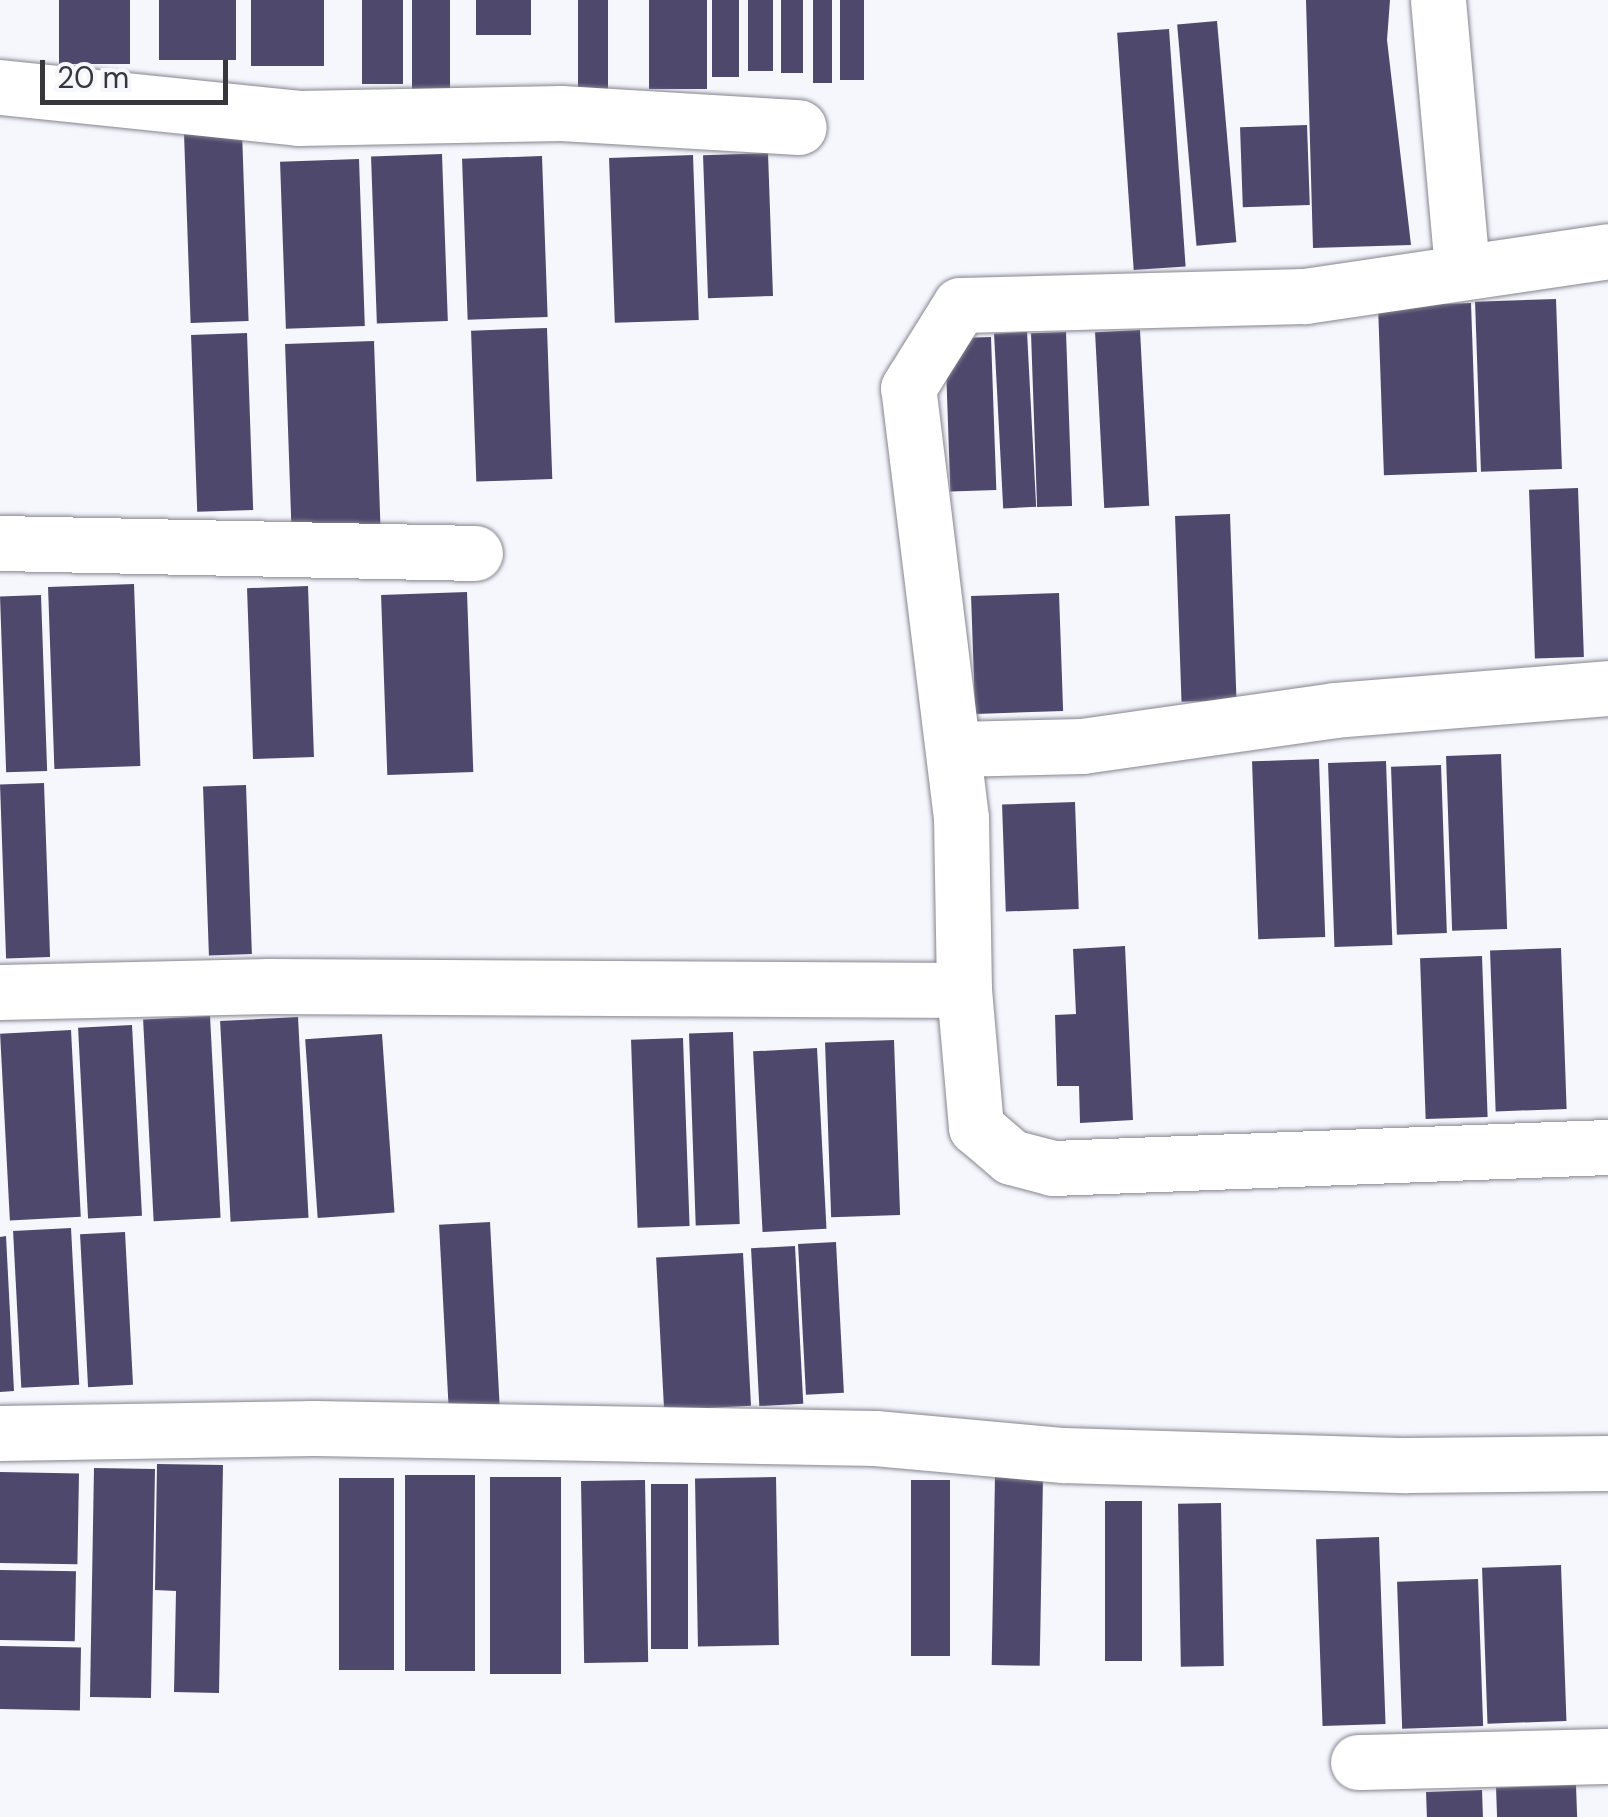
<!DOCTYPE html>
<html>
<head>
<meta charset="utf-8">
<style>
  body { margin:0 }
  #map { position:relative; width:1608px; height:1817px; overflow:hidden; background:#f6f6fd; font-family:"DM Sans",sans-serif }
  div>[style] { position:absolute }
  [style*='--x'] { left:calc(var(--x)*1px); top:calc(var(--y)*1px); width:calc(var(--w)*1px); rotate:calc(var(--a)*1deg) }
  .building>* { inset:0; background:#4d486c; transform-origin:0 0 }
  .roads { filter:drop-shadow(0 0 2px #858590) drop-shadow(0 0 2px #858590) }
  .minor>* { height:55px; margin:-27.5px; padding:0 27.5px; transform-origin:27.5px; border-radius:27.5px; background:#fff }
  span { translate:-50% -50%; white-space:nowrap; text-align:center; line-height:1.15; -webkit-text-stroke:10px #f6f6fd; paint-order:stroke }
  .scale { position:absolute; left:40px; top:60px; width:188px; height:45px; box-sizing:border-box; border:5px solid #37363b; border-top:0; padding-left:12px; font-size:30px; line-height:35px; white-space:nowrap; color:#37363b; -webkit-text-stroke:8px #f6f6fd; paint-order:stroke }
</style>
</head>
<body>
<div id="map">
  <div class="building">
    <i style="left:59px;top:0;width:71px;height:64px"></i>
    <i style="left:159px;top:0;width:77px;height:60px"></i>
    <i style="left:251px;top:0;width:73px;height:66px"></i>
    <i style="left:362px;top:0;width:41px;height:84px"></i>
    <i style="left:412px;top:0;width:38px;height:91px"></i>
    <i style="left:476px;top:0;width:55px;height:35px"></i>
    <i style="left:578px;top:0;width:30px;height:99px"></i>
    <i style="left:649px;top:0;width:58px;height:89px"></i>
    <i style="left:712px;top:0;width:27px;height:77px"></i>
    <i style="left:748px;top:0;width:25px;height:71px"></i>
    <i style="left:781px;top:0;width:22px;height:73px"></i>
    <i style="left:813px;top:0;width:19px;height:83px"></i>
    <i style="left:840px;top:0;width:24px;height:80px"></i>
    <i style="clip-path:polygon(1306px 0,1390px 0,1387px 40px,1411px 245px,1313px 248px)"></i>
    <i style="left:1217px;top:21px;width:222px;height:40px;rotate:85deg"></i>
    <i style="left:1169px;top:29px;width:238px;height:52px;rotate:86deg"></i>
    <i style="left:1307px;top:125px;width:80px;height:67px;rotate:88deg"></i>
    <i style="left:242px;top:132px;width:189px;height:58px;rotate:88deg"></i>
    <i style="left:768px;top:153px;width:143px;height:65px;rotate:88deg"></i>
    <i style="left:442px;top:154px;width:167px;height:71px;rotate:88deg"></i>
    <i style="left:693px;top:155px;width:165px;height:84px;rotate:88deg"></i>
    <i style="left:542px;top:156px;width:161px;height:80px;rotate:88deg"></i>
    <i style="left:359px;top:159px;width:167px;height:79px;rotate:88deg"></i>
    <i style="left:1556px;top:299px;width:170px;height:81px;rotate:88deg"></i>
    <i style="left:1471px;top:303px;width:169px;height:93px;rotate:88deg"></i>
    <i style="left:547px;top:328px;width:151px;height:76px;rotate:88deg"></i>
    <i style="left:1140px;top:330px;width:176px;height:45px;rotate:87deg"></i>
    <i style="left:1027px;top:332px;width:175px;height:33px;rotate:87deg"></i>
    <i style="left:1066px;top:332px;width:174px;height:35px;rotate:88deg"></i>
    <i style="left:247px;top:333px;width:177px;height:56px;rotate:88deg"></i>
    <i style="left:991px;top:337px;width:153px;height:46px;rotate:88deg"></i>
    <i style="left:374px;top:341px;width:185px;height:89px;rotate:88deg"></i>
    <i style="left:1578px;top:488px;width:169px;height:49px;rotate:88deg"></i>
    <i style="left:1230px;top:514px;width:186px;height:55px;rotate:88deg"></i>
    <i style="left:134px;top:584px;width:182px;height:86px;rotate:88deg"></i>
    <i style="left:308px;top:586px;width:171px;height:61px;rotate:88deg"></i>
    <i style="left:467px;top:592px;width:180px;height:86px;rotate:88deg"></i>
    <i style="left:1059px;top:593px;width:118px;height:88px;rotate:88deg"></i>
    <i style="left:41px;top:595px;width:176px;height:41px;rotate:88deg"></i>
    <i style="left:1501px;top:754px;width:175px;height:55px;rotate:88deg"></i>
    <i style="left:1319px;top:759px;width:178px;height:67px;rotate:88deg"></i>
    <i style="left:1386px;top:761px;width:184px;height:58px;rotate:88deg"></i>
    <i style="left:1441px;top:765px;width:168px;height:50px;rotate:88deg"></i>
    <i style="left:44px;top:783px;width:174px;height:44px;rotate:88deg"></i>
    <i style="left:246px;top:785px;width:169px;height:43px;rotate:88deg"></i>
    <i style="left:1075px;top:802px;width:107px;height:73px;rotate:88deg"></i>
    <i style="clip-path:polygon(1125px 946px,1133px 1120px,1080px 1123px,1079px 1086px,1057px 1086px,1055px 1015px,1076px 1014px,1073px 949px)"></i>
    <i style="left:1561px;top:948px;width:161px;height:71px;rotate:88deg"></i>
    <i style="left:1482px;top:956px;width:161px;height:62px;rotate:88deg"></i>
    <i style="left:210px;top:1016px;width:202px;height:67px;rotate:87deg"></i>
    <i style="left:298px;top:1017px;width:201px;height:78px;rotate:87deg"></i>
    <i style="left:132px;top:1025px;width:191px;height:54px;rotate:87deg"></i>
    <i style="left:71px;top:1030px;width:187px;height:71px;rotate:87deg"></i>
    <i style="left:733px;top:1032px;width:192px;height:44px;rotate:88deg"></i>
    <i style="left:382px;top:1034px;width:179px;height:77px;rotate:86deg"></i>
    <i style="left:683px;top:1038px;width:188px;height:52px;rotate:88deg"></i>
    <i style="left:894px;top:1040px;width:175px;height:69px;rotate:88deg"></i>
    <i style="left:817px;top:1048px;width:181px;height:64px;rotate:87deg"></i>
    <i style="left:490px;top:1222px;width:183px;height:51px;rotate:87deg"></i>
    <i style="left:71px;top:1228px;width:157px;height:58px;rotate:87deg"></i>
    <i style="left:125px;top:1232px;width:153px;height:45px;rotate:87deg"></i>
    <i style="clip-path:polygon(6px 1236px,14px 1391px,0 1392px,0 1237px)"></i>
    <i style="left:836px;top:1242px;width:151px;height:38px;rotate:87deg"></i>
    <i style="left:795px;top:1246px;width:158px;height:44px;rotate:87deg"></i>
    <i style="left:743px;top:1253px;width:153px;height:87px;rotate:87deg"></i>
    <i style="clip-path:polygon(157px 1464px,223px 1465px,219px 1693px,174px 1692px,176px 1591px,155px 1590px)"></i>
    <i style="left:94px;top:1468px;width:61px;height:229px;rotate:1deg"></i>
    <i style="left:0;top:1472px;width:79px;height:91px;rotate:1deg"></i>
    <i style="left:405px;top:1475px;width:70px;height:196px"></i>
    <i style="left:995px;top:1476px;width:48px;height:189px;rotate:1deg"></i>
    <i style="left:561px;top:1477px;width:197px;height:71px;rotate:90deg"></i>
    <i style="left:776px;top:1477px;width:168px;height:81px;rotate:89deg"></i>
    <i style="left:339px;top:1478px;width:55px;height:192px"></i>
    <i style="left:645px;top:1480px;width:182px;height:64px;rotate:89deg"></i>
    <i style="left:911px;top:1480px;width:39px;height:176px"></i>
    <i style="left:651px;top:1484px;width:37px;height:165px"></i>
    <i style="left:1142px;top:1501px;width:160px;height:37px;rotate:90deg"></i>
    <i style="left:1221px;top:1503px;width:163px;height:43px;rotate:89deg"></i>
    <i style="left:1379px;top:1537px;width:187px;height:63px;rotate:88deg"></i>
    <i style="left:1561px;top:1565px;width:156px;height:79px;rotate:88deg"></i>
    <i style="left:0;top:1570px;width:76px;height:70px;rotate:1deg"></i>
    <i style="left:1478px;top:1579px;width:147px;height:81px;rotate:88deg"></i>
    <i style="left:0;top:1646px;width:81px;height:63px;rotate:1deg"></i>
    <i style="left:1576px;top:1785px;width:32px;height:80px;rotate:88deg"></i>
    <i style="left:1482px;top:1790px;width:27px;height:56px;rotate:88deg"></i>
  </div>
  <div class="roads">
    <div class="minor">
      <i style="--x:1438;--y:0;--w:270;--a:84.9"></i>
      <i style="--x:0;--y:87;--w:300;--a:5.9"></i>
      <i style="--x:298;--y:118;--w:263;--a:-1.1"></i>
      <i style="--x:561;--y:113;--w:238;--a:3.4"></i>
      <i style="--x:0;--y:543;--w:475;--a:1.2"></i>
      <i style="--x:953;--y:749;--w:129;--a:-1.3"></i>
      <i style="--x:1082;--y:746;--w:256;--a:-8.1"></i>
      <i style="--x:1335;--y:710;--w:274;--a:-4.6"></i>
      <i style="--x:964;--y:990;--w:138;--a:85"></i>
      <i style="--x:976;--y:1127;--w:46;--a:40.6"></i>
      <i style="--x:1011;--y:1157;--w:43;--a:14.7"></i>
      <i style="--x:1053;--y:1168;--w:555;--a:-2.17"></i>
      <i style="--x:0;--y:992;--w:269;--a:-1.3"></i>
      <i style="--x:269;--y:986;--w:695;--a:0.33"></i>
      <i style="--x:964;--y:990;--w:172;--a:-91"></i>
      <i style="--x:961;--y:818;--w:433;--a:-97"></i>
      <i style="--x:908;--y:388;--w:98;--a:-57.9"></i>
      <i style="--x:960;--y:305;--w:345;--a:-1.5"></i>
      <i style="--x:1305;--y:296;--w:306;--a:-8.4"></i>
      <i style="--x:0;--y:1433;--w:314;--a:-0.9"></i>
      <i style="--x:314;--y:1428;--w:561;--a:1.02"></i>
      <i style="--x:875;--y:1438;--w:189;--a:5.2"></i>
      <i style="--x:1063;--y:1455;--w:344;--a:1.7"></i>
      <i style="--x:1407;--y:1465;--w:201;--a:-0.6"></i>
      <i style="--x:1358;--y:1762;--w:250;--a:-1.4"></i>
    </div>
  </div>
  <div class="scale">20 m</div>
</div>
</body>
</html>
